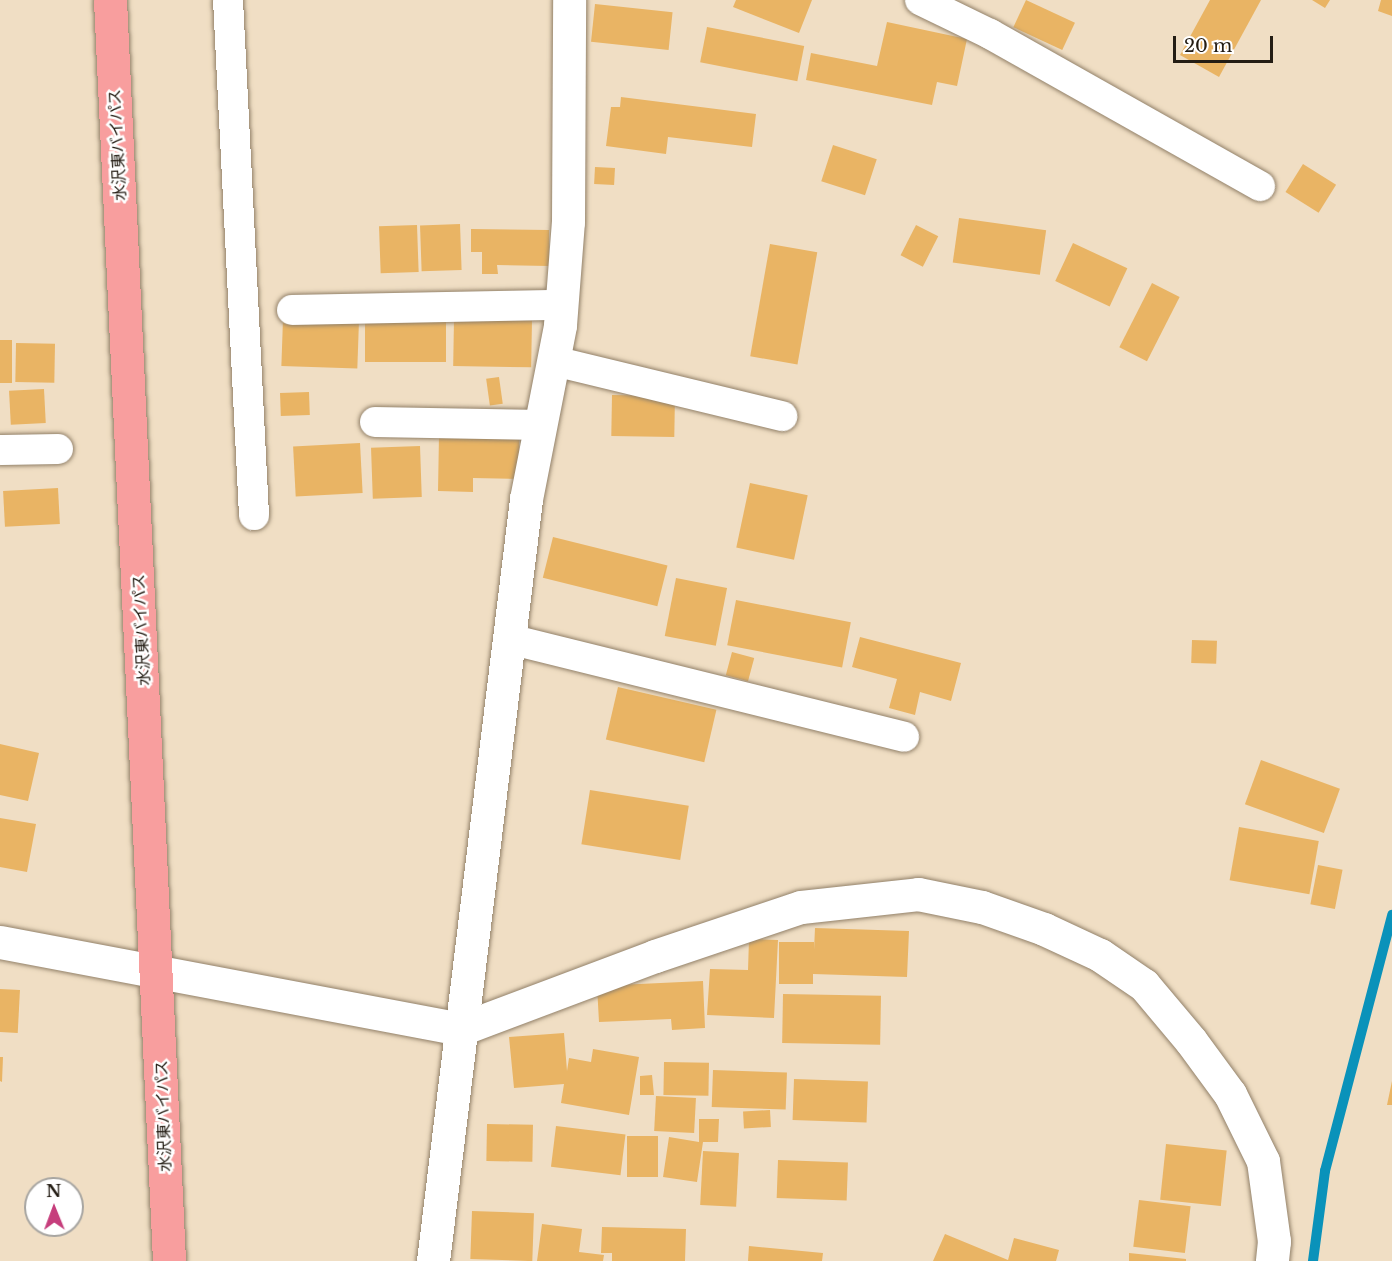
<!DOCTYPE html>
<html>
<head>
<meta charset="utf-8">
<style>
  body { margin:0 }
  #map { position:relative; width:1392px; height:1261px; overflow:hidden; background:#f0dec4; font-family:"Libre Baskerville","Noto Sans JP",serif }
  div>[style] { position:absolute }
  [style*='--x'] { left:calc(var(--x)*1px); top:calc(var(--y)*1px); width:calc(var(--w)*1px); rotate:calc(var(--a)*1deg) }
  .stream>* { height:10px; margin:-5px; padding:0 5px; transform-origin:5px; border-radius:5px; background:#0a92ba }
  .building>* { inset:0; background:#e9b464; transform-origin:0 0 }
  .roads { filter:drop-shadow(0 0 2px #928169) drop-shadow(0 0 2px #928169) }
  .minor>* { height:30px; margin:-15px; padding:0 15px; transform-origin:15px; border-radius:15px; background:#fff }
  .tertiary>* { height:33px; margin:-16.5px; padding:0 16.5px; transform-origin:16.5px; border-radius:16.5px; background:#fff }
  .trunk>* { height:33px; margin:-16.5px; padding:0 16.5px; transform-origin:16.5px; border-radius:16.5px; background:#f89e9e }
  span { translate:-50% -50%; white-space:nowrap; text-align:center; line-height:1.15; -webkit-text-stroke:5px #fff; paint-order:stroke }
  .street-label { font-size:16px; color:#241d14 }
  .north { position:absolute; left:24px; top:1177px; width:60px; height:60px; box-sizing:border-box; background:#fff; border:2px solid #a7a5a1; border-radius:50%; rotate:359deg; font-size:16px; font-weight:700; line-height:24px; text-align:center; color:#241d14 }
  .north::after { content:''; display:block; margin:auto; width:21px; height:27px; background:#c63e7c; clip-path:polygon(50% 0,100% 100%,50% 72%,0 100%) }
  .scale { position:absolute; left:1173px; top:36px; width:100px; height:27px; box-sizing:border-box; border:3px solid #241d14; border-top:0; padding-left:8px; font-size:18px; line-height:21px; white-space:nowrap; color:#241d14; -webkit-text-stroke:4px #fff; paint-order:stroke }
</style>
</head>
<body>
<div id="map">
  <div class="stream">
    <i style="--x:1313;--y:1261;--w:91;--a:-82.4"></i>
    <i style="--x:1325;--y:1171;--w:265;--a:-75.3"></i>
  </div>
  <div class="building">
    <i style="clip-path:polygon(736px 0,812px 0,799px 33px,733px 7px)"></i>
    <i style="left:1026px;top:0;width:54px;height:30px;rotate:25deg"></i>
    <i style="clip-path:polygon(1210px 0,1261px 0,1219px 77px,1180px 55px)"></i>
    <i style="clip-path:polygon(1312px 0,1330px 0,1325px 8px)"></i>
    <i style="clip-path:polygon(1381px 0,1392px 0,1392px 16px,1378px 11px)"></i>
    <i style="left:595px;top:4px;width:78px;height:38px;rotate:6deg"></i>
    <i style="clip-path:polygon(887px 22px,967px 39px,957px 86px,937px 82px,932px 105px,806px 80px,811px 53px,877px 66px)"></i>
    <i style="left:707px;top:27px;width:99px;height:36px;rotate:11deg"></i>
    <i style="clip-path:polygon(621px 97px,756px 114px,752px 147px,668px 137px,666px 154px,606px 146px,611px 107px,620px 107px)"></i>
    <i style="left:833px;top:145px;width:46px;height:38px;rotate:18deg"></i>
    <i style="left:1303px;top:164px;width:39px;height:33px;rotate:32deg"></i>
    <i style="left:595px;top:167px;width:20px;height:17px;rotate:3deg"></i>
    <i style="left:959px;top:218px;width:88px;height:45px;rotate:8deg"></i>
    <i style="left:460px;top:224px;width:46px;height:40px;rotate:88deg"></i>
    <i style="left:417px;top:225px;width:47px;height:38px;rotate:88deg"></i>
    <i style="left:916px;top:225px;width:25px;height:34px;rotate:27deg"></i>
    <i style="clip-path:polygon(471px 229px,549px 230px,549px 266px,497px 265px,498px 274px,482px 274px,482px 252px,471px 252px)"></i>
    <i style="left:1073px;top:243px;width:60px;height:42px;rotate:25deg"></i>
    <i style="left:770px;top:244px;width:48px;height:114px;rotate:10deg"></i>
    <i style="left:1152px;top:283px;width:31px;height:72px;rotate:27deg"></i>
    <i style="left:283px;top:319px;width:76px;height:47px;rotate:2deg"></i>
    <i style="left:365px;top:319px;width:81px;height:43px"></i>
    <i style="left:454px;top:319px;width:78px;height:47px;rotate:1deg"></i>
    <i style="left:0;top:340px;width:12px;height:43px"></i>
    <i style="left:16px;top:343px;width:39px;height:39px;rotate:1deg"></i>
    <i style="left:499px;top:377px;width:27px;height:13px;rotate:82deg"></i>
    <i style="left:44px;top:389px;width:34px;height:35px;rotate:87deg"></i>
    <i style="left:309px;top:392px;width:23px;height:29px;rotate:88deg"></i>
    <i style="left:612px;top:395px;width:63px;height:41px;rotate:1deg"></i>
    <i style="clip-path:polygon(439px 435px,519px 436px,519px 479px,473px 478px,473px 492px,438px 491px)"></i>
    <i style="left:360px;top:443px;width:50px;height:67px;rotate:87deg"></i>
    <i style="left:420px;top:446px;width:51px;height:49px;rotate:88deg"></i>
    <i style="left:750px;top:483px;width:59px;height:66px;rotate:12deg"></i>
    <i style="left:58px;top:488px;width:36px;height:55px;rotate:87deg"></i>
    <i style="left:553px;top:537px;width:118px;height:42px;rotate:14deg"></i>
    <i style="left:676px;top:578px;width:52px;height:59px;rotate:11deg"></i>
    <i style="left:736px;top:600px;width:117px;height:46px;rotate:11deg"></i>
    <i style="clip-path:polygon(860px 637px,961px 663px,951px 701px,920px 692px,915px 715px,889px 708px,897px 679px,852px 667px)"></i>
    <i style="left:1192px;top:640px;width:25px;height:23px;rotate:2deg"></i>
    <i style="left:732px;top:652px;width:23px;height:24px;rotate:15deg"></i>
    <i style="left:618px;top:687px;width:101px;height:54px;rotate:13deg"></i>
    <i style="clip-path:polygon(0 744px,39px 753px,28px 801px,0 795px)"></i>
    <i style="left:1261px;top:760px;width:84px;height:47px;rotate:20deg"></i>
    <i style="left:590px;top:790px;width:100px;height:55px;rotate:9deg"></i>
    <i style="clip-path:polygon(0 818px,36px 824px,27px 872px,0 867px)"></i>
    <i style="left:1239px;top:827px;width:81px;height:54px;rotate:10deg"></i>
    <i style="left:1318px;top:865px;width:25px;height:40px;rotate:11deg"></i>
    <i style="clip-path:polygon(815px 928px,909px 931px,907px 977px,813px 974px,813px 984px,779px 984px,779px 942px,814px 942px,814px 950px)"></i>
    <i style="clip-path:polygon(749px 939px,778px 940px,774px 1018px,707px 1015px,710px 969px,748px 970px)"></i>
    <i style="clip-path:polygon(703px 981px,705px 1028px,672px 1030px,671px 1019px,599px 1022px,597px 986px)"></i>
    <i style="left:0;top:989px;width:20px;height:43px;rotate:3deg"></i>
    <i style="left:783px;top:994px;width:98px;height:49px;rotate:1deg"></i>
    <i style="clip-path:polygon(564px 1033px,567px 1071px,569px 1058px,591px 1062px,593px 1049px,639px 1057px,629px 1115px,561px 1103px,564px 1084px,514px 1088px,509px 1037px)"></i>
    <i style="clip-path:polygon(0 1057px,3px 1057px,2px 1082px,0 1081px)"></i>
    <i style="left:664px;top:1062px;width:45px;height:33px;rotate:1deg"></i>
    <i style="left:713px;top:1070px;width:74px;height:37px;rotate:2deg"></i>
    <i style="clip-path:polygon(652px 1075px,654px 1095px,640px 1095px,640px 1076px)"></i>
    <i style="left:794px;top:1079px;width:74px;height:41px;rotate:2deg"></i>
    <i style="clip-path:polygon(1392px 1081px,1392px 1105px,1387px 1105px)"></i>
    <i style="left:656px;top:1096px;width:40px;height:35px;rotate:3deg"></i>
    <i style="left:770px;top:1110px;width:17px;height:27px;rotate:87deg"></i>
    <i style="clip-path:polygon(699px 1119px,719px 1119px,718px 1142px,703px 1142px,697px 1182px,663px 1177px,669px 1137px,699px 1142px)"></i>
    <i style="left:487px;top:1124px;width:46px;height:37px;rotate:1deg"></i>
    <i style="left:556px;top:1126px;width:70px;height:41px;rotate:7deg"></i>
    <i style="left:627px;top:1136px;width:31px;height:41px"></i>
    <i style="left:1166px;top:1144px;width:61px;height:56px;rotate:6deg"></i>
    <i style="left:703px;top:1151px;width:36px;height:54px;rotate:3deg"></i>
    <i style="left:778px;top:1160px;width:70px;height:38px;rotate:2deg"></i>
    <i style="left:1139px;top:1200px;width:52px;height:47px;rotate:7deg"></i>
    <i style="left:472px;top:1211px;width:62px;height:48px;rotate:2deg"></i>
    <i style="clip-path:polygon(542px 1224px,582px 1229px,579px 1252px,604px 1255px,603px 1261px,537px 1261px)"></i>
    <i style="clip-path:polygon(602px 1227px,686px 1229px,685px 1261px,612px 1261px,612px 1253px,601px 1253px)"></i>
    <i style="clip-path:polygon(945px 1234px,1008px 1260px,1014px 1238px,1059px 1250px,1056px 1261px,933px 1261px)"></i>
    <i style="clip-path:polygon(749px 1246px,823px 1253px,822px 1261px,748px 1261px)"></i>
    <i style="clip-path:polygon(1129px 1253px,1186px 1259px,1186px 1261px,1129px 1261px)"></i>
  </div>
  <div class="roads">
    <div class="minor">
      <i style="--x:228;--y:0;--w:516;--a:87.11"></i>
      <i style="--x:920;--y:0;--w:78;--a:25.9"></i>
      <i style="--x:990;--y:34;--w:310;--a:29.4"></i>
      <i style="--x:292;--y:310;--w:269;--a:-1.1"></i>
      <i style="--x:554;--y:361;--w:235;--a:13.6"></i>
      <i style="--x:375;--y:422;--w:166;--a:1"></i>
      <i style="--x:0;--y:450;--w:58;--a:-1"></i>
      <i style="--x:509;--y:639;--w:407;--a:13.9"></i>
    </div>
    <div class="tertiary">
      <i style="--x:0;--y:942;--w:469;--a:10.7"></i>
      <i style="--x:461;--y:1029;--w:207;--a:-20.6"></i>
      <i style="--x:655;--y:956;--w:154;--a:-18.6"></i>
      <i style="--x:801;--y:907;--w:118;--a:-6.3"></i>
      <i style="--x:918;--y:894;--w:65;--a:11.5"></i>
      <i style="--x:982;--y:907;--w:66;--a:19.5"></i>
      <i style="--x:1044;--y:929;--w:62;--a:24.9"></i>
      <i style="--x:1100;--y:955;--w:53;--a:34.3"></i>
      <i style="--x:1144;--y:985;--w:73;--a:50"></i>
      <i style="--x:1191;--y:1041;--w:66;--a:53.7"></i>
      <i style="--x:1230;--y:1094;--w:75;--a:63.8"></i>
      <i style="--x:1263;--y:1161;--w:81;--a:82.2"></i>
      <i style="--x:1274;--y:1241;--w:20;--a:96"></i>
      <i style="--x:433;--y:1261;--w:768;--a:-83.04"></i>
      <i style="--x:526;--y:499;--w:177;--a:-78.9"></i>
      <i style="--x:560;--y:325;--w:103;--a:-85.6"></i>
      <i style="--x:568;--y:222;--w:222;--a:-89.7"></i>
    </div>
    <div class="trunk">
      <i style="--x:110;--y:0;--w:1262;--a:87.32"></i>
    </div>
  </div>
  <div class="street-label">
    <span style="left:117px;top:145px;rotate:-93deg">水沢東バイパス</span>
    <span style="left:141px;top:630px;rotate:-93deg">水沢東バイパス</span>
    <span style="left:163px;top:1116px;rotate:-92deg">水沢東バイパス</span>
  </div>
  <div class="north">N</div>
  <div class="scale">20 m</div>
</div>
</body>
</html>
